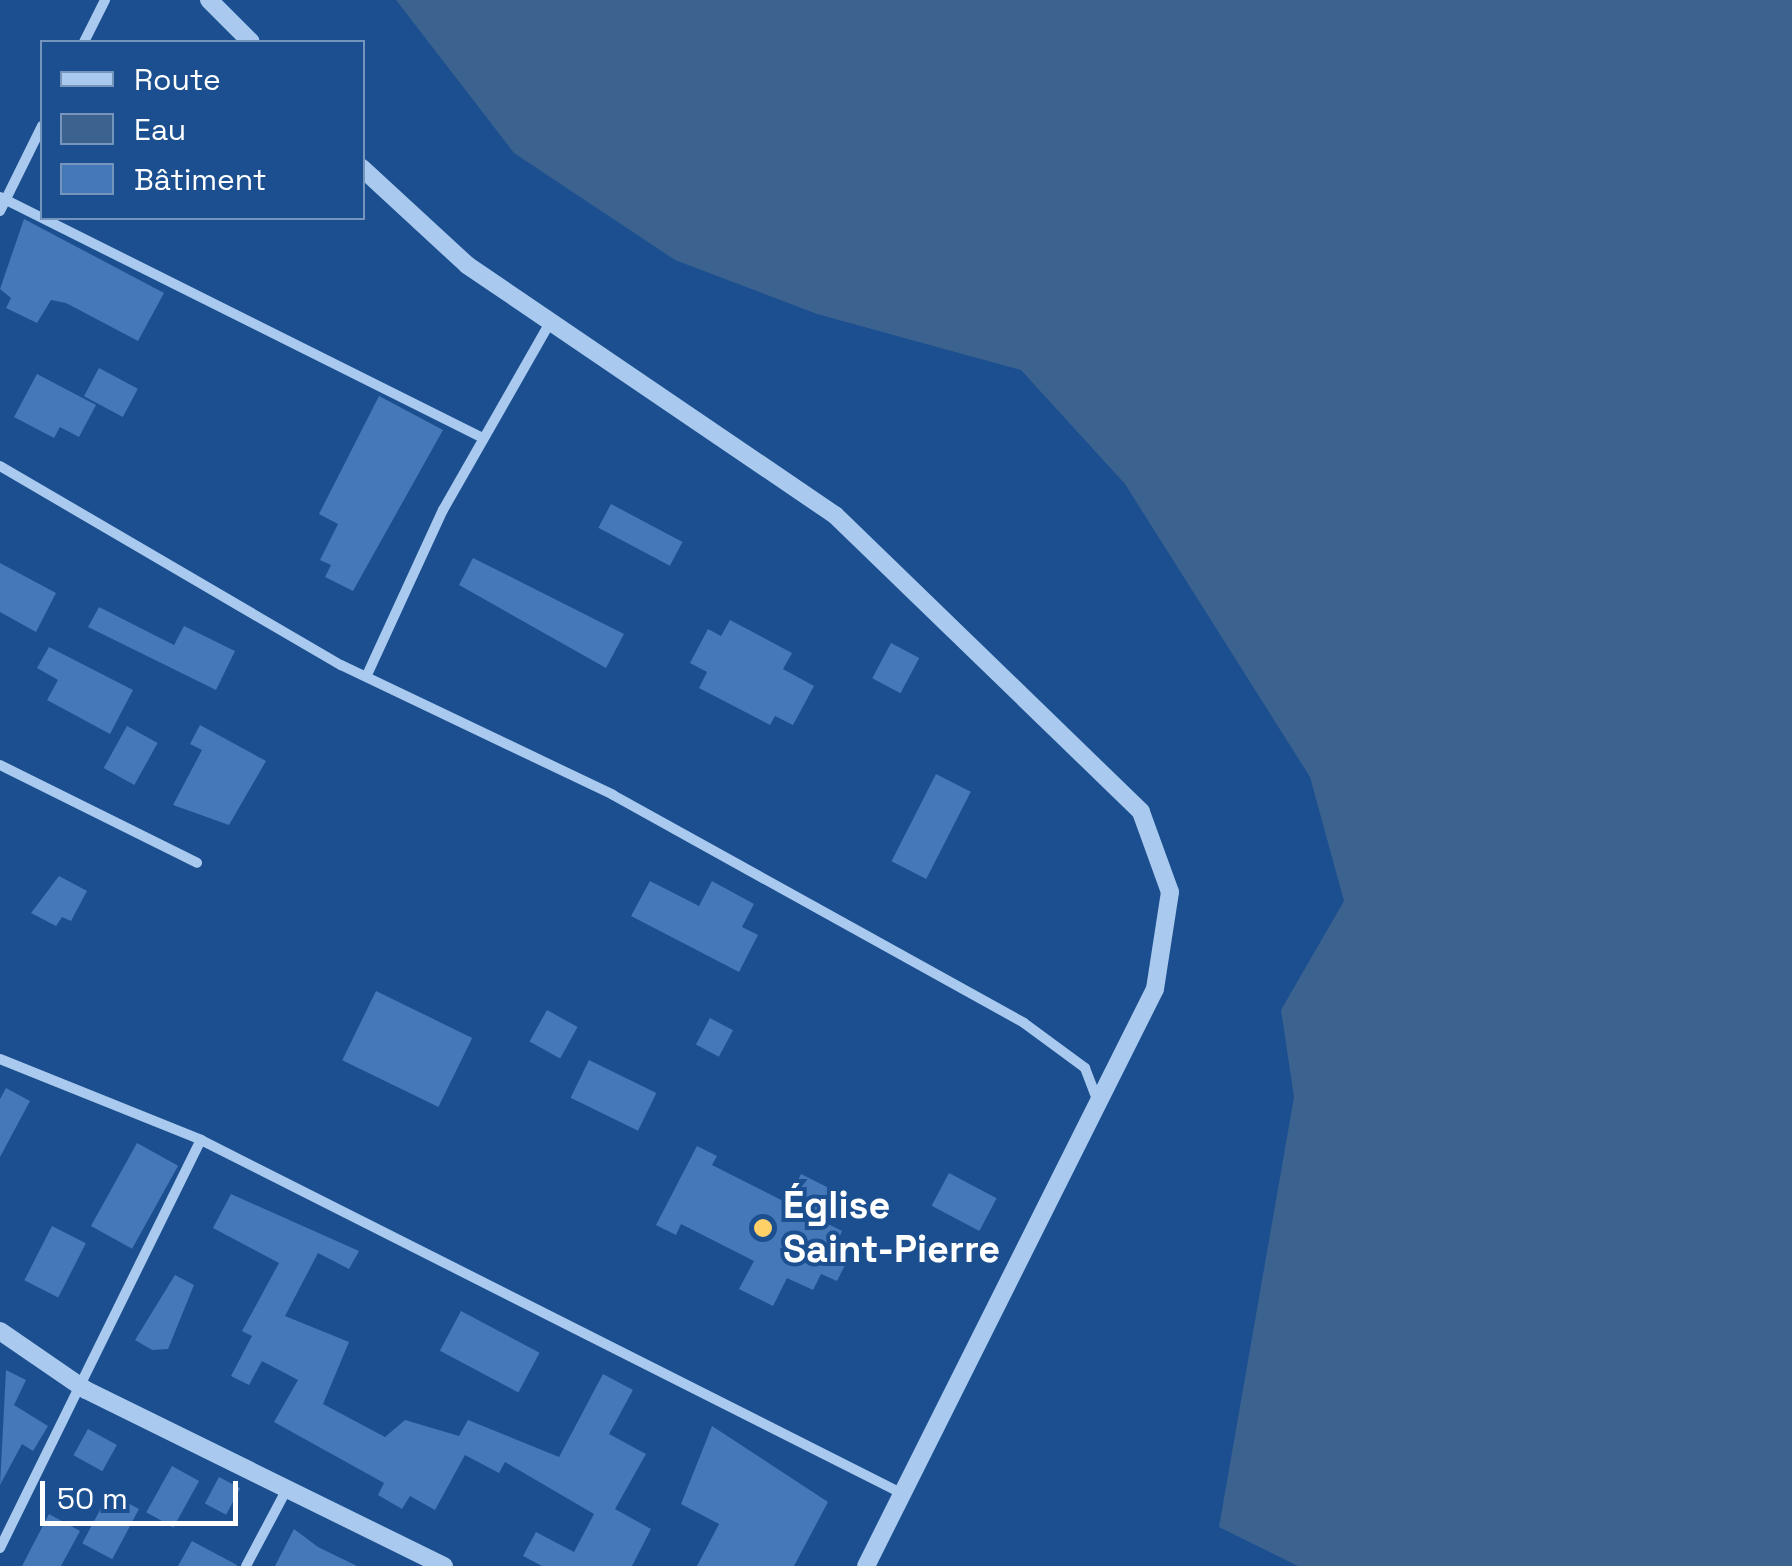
<!DOCTYPE html>
<html>
<head>
<meta charset="utf-8">
<style>
  body { margin:0 }
  #map { position:relative; width:1792px; height:1566px; overflow:hidden; background:#1b4f8f; font-family:"Space Grotesk",sans-serif }
  div>[style] { position:absolute }
  [style*='--x'] { left:calc(var(--x)*1px); top:calc(var(--y)*1px); width:calc(var(--w)*1px); rotate:calc(var(--a)*1deg) }
  .water>* { inset:0; background:#3c6290 }
  .building>* { inset:0; background:#4478b7; transform-origin:0 0 }
  .minor>* { height:10px; margin:-5px; padding:0 5px; transform-origin:5px; border-radius:5px; background:#a9c9ee }
  .tertiary>* { height:18px; margin:-9px; padding:0 9px; transform-origin:9px; border-radius:9px; background:#a9c9ee }
  .dots>* { width:28px; height:28px; translate:-50% -50%; box-sizing:border-box; border:5px solid #1b4f8f; border-radius:50% }
  span { translate:-50% -50%; white-space:nowrap; text-align:center; line-height:1.15; -webkit-text-stroke:8px #1b4f8f; paint-order:stroke }
  .poi-label { font-size:38px; color:#fff; font-weight:700 }
  .left { translate:0 -50%; text-align:left }
  .legend { position:absolute; left:40px; top:40px; width:325px; height:180px; box-sizing:border-box; background:#1b4f8f; border:2px solid #7695bc; margin:0; padding:12px 18px; list-style:none; font-size:30px; color:#fff }
  .legend li { display:flex; align-items:center; gap:20px; height:50px }
  .legend b { width:50px; border:2px solid #7695bc }
  .scale { position:absolute; left:40px; top:1481px; width:198px; height:45px; box-sizing:border-box; border:5px solid #fff; border-top:0; padding-left:12px; font-size:30px; line-height:35px; white-space:nowrap; color:#fff; -webkit-text-stroke:8px #1b4f8f; paint-order:stroke }
</style>
</head>
<body>
<div id="map">
  <div class="water">
    <i style="clip-path:polygon(396px 0,1792px 0,1792px 1566px,1298px 1566px,1219px 1527px,1294px 1097px,1281px 1010px,1344px 901px,1310px 777px,1125px 484px,1021px 370px,817px 314px,675px 260px,514px 153px)"></i>
  </div>
  <div class="building">
    <i style="clip-path:polygon(24px 219px,164px 293px,138px 341px,66px 303px,51px 300px,37px 323px,6px 308px,11px 298px,0 289px)"></i>
    <i style="left:99px;top:368px;width:44px;height:32px;rotate:28deg"></i>
    <i style="clip-path:polygon(37px 374px,96px 405px,79px 437px,60px 427px,54px 438px,14px 417px)"></i>
    <i style="clip-path:polygon(379px 396px,443px 430px,353px 591px,325px 577px,331px 565px,320px 560px,338px 524px,319px 514px)"></i>
    <i style="left:611px;top:504px;width:81px;height:27px;rotate:28deg"></i>
    <i style="clip-path:polygon(473px 558px,624px 634px,606px 668px,459px 585px)"></i>
    <i style="clip-path:polygon(0 563px,56px 593px,36px 632px,0 612px)"></i>
    <i style="clip-path:polygon(99px 607px,174px 645px,184px 626px,235px 651px,216px 690px,88px 627px)"></i>
    <i style="clip-path:polygon(730px 620px,792px 653px,783px 669px,814px 686px,793px 725px,775px 716px,770px 725px,699px 688px,707px 672px,690px 663px,708px 629px,721px 636px)"></i>
    <i style="left:891px;top:643px;width:32px;height:40px;rotate:28deg"></i>
    <i style="clip-path:polygon(49px 647px,133px 690px,110px 734px,47px 700px,58px 680px,37px 668px)"></i>
    <i style="clip-path:polygon(200px 725px,266px 761px,229px 825px,173px 805px,202px 750px,190px 744px)"></i>
    <i style="left:127px;top:726px;width:35px;height:48px;rotate:29deg"></i>
    <i style="left:936px;top:774px;width:39px;height:98px;rotate:27deg"></i>
    <i style="clip-path:polygon(59px 876px,87px 891px,71px 921px,62px 917px,56px 926px,31px 913px)"></i>
    <i style="clip-path:polygon(650px 881px,699px 906px,712px 881px,754px 904px,742px 927px,758px 935px,739px 972px,631px 916px)"></i>
    <i style="left:376px;top:991px;width:107px;height:77px;rotate:26deg"></i>
    <i style="left:547px;top:1010px;width:35px;height:36px;rotate:29deg"></i>
    <i style="left:710px;top:1018px;width:26px;height:30px;rotate:28deg"></i>
    <i style="left:589px;top:1060px;width:75px;height:42px;rotate:26deg"></i>
    <i style="clip-path:polygon(6px 1088px,30px 1101px,0 1157px,0 1099px)"></i>
    <i style="left:137px;top:1143px;width:47px;height:95px;rotate:29deg"></i>
    <i style="clip-path:polygon(697px 1146px,717px 1156px,712px 1165px,787px 1203px,801px 1174px,831px 1189px,816px 1218px,842px 1231px,834px 1249px,849px 1257px,837px 1281px,821px 1274px,813px 1290px,787px 1278px,773px 1306px,739px 1289px,754px 1261px,681px 1224px,676px 1235px,656px 1225px)"></i>
    <i style="left:949px;top:1173px;width:54px;height:37px;rotate:28deg"></i>
    <i style="clip-path:polygon(231px 1194px,359px 1251px,349px 1269px,318px 1253px,285px 1316px,349px 1342px,323px 1404px,385px 1437px,405px 1420px,459px 1436px,468px 1420px,559px 1457px,603px 1374px,633px 1390px,609px 1434px,646px 1454px,615px 1509px,651px 1529px,632px 1566px,542px 1566px,523px 1556px,536px 1532px,574px 1552px,594px 1514px,505px 1462px,499px 1473px,465px 1455px,435px 1510px,410px 1496px,402px 1509px,378px 1495px,384px 1483px,274px 1422px,298px 1380px,262px 1361px,249px 1385px,231px 1376px,252px 1336px,242px 1331px,279px 1263px,213px 1228px)"></i>
    <i style="left:52px;top:1226px;width:38px;height:61px;rotate:27deg"></i>
    <i style="clip-path:polygon(175px 1275px,194px 1285px,168px 1349px,152px 1350px,135px 1340px)"></i>
    <i style="left:461px;top:1311px;width:89px;height:45px;rotate:28deg"></i>
    <i style="clip-path:polygon(6px 1370px,26px 1380px,14px 1405px,48px 1426px,33px 1451px,22px 1444px,0 1485px)"></i>
    <i style="clip-path:polygon(712px 1426px,828px 1502px,794px 1566px,697px 1566px,719px 1524px,681px 1504px)"></i>
    <i style="left:88px;top:1429px;width:33px;height:30px;rotate:29deg"></i>
    <i style="left:172px;top:1466px;width:31px;height:53px;rotate:29deg"></i>
    <i style="left:219px;top:1477px;width:24px;height:30px;rotate:28deg"></i>
    <i style="left:109px;top:1493px;width:34px;height:57px;rotate:28deg"></i>
    <i style="clip-path:polygon(49px 1514px,80px 1531px,61px 1566px,22px 1566px)"></i>
    <i style="clip-path:polygon(294px 1529px,318px 1547px,357px 1566px,275px 1566px)"></i>
    <i style="clip-path:polygon(192px 1541px,237px 1565px,237px 1566px,178px 1566px)"></i>
  </div>
  <div class="minor">
    <i style="--x:84;--y:42;--w:47;--a:-63.4"></i>
    <i style="--x:0;--y:197;--w:540;--a:26.52"></i>
    <i style="--x:0;--y:211;--w:95;--a:-63.7"></i>
    <i style="--x:0;--y:466;--w:395;--a:30.3"></i>
    <i style="--x:341;--y:665;--w:301;--a:25.5"></i>
    <i style="--x:613;--y:795;--w:470;--a:29"></i>
    <i style="--x:1024;--y:1023;--w:76;--a:36.4"></i>
    <i style="--x:1085;--y:1068;--w:36;--a:69"></i>
    <i style="--x:367;--y:675;--w:182;--a:-65.3"></i>
    <i style="--x:443;--y:510;--w:220;--a:-60.3"></i>
    <i style="--x:0;--y:765;--w:220;--a:26.4"></i>
    <i style="--x:0;--y:1059;--w:217;--a:21.9"></i>
    <i style="--x:201;--y:1140;--w:786;--a:26.76"></i>
    <i style="--x:0;--y:1548;--w:455;--a:-63.8"></i>
    <i style="--x:246;--y:1566;--w:87;--a:-62"></i>
  </div>
  <div class="tertiary">
    <i style="--x:209;--y:0;--w:59;--a:45"></i>
    <i style="--x:362;--y:168;--w:143;--a:42.7"></i>
    <i style="--x:467;--y:265;--w:445;--a:34.2"></i>
    <i style="--x:835;--y:515;--w:426;--a:44.1"></i>
    <i style="--x:1141;--y:812;--w:85;--a:70.1"></i>
    <i style="--x:1170;--y:892;--w:98;--a:98.8"></i>
    <i style="--x:1155;--y:989;--w:645;--a:116.6"></i>
    <i style="--x:0;--y:1331;--w:104;--a:34.5"></i>
    <i style="--x:86;--y:1390;--w:399;--a:26.2"></i>
  </div>
  <div class="dots">
    <i style="left:763px;top:1228px;background:#ffd166"></i>
  </div>
  <div class="poi-label">
    <span class="left" style="left:783px;top:1228px">Église<br>Saint-Pierre</span>
  </div>
  <ul class="legend">
  <li><b style="height:12px;background:#a9c9ee"></b>Route</li>
  <li><b style="height:28px;background:#3c6290"></b>Eau</li>
  <li><b style="height:28px;background:#4478b7"></b>Bâtiment</li>
  </ul>
  <div class="scale">50 m</div>
</div>
</body>
</html>
